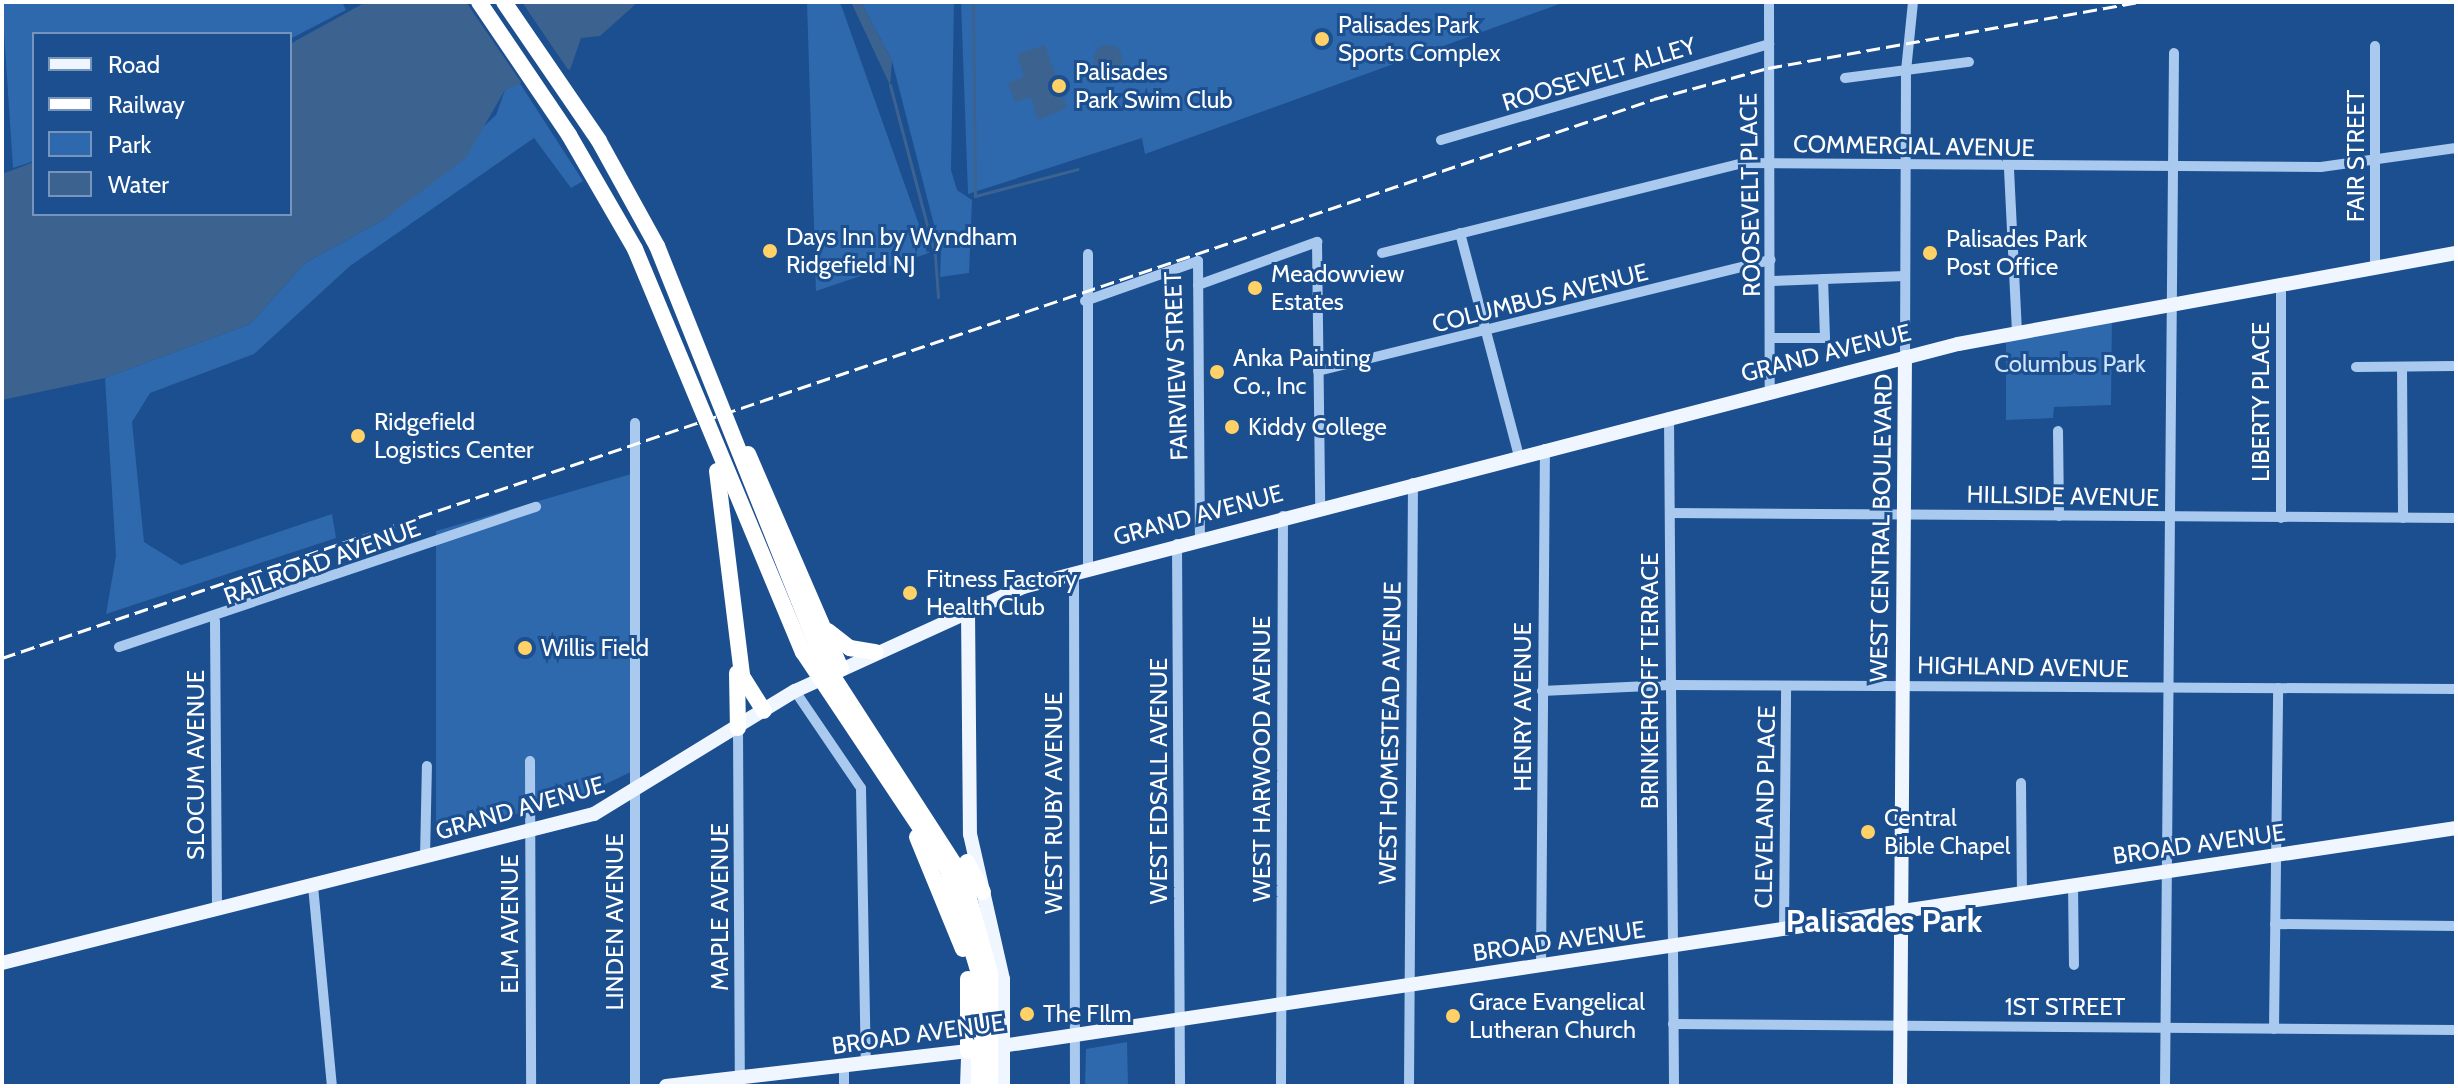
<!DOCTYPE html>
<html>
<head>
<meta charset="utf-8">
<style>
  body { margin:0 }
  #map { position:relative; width:2458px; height:1088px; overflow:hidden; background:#1b4f8f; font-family:Cabin,sans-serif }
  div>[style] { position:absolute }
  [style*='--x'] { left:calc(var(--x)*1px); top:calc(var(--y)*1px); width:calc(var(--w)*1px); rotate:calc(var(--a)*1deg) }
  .green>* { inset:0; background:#2e69ad }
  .water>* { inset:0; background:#3c6290 }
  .round { border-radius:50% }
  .pier>* { inset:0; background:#1b4f8f }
  .stream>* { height:3px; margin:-1.5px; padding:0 1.5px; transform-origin:1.5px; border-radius:1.5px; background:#3c6290 }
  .minor>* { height:10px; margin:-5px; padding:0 5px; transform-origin:5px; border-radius:5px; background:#a9c9ee }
  .major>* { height:14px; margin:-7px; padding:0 7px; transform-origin:7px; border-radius:7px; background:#f0f6ff }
  .highway>* { height:16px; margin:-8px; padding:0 8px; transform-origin:8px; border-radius:8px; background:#fff }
  .rail>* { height:3px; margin-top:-1.5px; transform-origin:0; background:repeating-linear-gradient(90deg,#fff 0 14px,transparent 0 20px) }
  .dots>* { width:22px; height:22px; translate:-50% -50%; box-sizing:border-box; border:4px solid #1b4f8f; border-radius:50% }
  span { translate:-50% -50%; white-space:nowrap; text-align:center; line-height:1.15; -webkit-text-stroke:6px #1b4f8f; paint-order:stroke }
  .poi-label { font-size:24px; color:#fff }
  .left { translate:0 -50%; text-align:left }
  .street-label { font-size:24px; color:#fff }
  .park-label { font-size:24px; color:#cfe3fa }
  .district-label { font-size:32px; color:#fff; font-weight:700 }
  .frame { position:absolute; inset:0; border:4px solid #fff; pointer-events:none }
  .legend { position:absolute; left:32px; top:32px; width:260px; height:184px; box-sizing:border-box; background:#1b4f8f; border:2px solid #7695bc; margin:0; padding:10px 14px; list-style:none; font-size:24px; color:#fff }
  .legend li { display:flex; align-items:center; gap:16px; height:40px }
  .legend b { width:40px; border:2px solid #7695bc }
</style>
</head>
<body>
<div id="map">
  <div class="green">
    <i style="clip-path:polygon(2px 2px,342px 2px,346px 10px,290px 39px,34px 34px,34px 161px,13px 168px)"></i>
    <i style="clip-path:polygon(807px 2px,840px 2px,929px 253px,816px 291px)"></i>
    <i style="clip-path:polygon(861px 2px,954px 2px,951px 170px,957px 190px,972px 200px,969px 273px,940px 277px,941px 252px,892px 61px)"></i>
    <i style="clip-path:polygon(961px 2px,1565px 2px,1145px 154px,1142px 138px,968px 194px)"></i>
    <i style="clip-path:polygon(519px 82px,583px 181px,571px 188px,534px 138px,350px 266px,254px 354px,150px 393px,132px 422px,144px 542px,181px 565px,332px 514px,336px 538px,106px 614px,116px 556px,105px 378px,250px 324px,305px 263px,383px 220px,496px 115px,505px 90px)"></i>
    <i style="clip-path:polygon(2112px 314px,2111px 405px,2054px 407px,2053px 418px,2006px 420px,2006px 335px)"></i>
    <i style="clip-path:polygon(638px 472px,633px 771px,572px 800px,436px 834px,436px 531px)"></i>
    <i style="clip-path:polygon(1127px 1042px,1128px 1086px,1085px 1086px,1086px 1049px)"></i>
  </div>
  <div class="water">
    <i style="clip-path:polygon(366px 2px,638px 2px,600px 36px,581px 38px,570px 70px,560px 66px,505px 90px,465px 159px,383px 220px,305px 263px,250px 324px,105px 378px,2px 400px,2px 174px,34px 162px,34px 214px,290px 214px,290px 44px)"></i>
    <i style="clip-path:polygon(851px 2px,861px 2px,892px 61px,890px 85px)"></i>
    <i style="clip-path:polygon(1045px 45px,1067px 108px,1038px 120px,1031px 97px,1015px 102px,1008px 83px,1024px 77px,1017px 54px)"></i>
    <i class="round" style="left:1094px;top:45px;width:28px;height:28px"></i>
  </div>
  <div class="pier">
    <i style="clip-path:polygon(466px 2px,522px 2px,571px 74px,560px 70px,523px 85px)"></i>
  </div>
  <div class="stream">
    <i style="--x:973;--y:2;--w:194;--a:89.4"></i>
    <i style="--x:975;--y:196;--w:106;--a:-14.7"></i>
    <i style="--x:890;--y:85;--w:176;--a:75.2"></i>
    <i style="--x:935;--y:255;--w:42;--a:85.9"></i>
  </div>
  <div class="minor">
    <i style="--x:1769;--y:2;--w:386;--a:89.9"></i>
    <i style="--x:2375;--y:46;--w:221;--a:90"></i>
    <i style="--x:1845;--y:78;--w:125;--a:-7.4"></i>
    <i style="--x:1441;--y:140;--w:342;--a:-16.3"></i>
    <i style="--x:2009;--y:169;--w:163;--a:87.2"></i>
    <i style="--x:1460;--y:233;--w:231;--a:75.2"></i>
    <i style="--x:1382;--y:253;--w:373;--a:-14"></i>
    <i style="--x:1744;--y:163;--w:577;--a:0.4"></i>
    <i style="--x:2321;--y:167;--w:136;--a:-8"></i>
    <i style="--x:1088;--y:254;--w:314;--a:90"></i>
    <i style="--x:1772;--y:281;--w:133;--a:-2.2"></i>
    <i style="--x:1198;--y:285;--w:127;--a:-19.9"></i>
    <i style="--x:1317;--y:242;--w:264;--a:89.3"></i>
    <i style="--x:2281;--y:286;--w:232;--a:90"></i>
    <i style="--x:1085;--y:301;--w:120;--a:-19.5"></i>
    <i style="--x:1198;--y:261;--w:275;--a:89.6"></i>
    <i style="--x:1771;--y:338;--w:54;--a:0"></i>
    <i style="--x:1825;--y:338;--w:59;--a:-91.9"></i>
    <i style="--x:1905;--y:357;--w:286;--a:-89.8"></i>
    <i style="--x:1906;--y:71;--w:69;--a:-84.2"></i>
    <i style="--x:2356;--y:367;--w:100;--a:-0.6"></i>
    <i style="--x:2402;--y:367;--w:151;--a:89.6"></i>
    <i style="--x:1318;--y:371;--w:466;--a:-13.8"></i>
    <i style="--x:1669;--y:417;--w:669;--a:89.57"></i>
    <i style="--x:2058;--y:431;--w:85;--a:89.3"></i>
    <i style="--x:1670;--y:513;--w:786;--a:0.36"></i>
    <i style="--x:1177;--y:544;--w:542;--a:89.68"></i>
    <i style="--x:1074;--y:572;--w:514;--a:89.89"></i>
    <i style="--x:215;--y:621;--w:288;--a:89.6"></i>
    <i style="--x:119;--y:647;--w:440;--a:-18.6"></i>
    <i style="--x:795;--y:691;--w:117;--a:55.8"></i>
    <i style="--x:861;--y:788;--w:276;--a:89"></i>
    <i style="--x:1542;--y:691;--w:128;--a:-2.7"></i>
    <i style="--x:1670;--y:685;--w:786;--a:0.29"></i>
    <i style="--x:738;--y:728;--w:358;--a:89.7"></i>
    <i style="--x:530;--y:761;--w:325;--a:89.8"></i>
    <i style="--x:2021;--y:783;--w:110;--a:89.5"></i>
    <i style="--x:425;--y:858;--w:92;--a:-88.8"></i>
    <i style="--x:2073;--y:885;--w:80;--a:89.3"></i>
    <i style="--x:313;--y:886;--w:201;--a:84.6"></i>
    <i style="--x:2275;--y:924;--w:181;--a:0.6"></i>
    <i style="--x:1784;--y:929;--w:243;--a:-89.5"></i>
    <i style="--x:1541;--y:966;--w:517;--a:-89.56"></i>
    <i style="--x:1673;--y:1024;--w:783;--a:0.44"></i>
    <i style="--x:2274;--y:1029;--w:341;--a:-89.3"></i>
    <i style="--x:844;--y:1067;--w:19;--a:90"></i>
    <i style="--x:635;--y:1086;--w:663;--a:-90"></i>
    <i style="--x:1281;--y:1086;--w:570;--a:-89.8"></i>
    <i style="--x:1409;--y:1086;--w:603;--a:-89.62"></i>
    <i style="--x:2165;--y:1086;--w:1033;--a:-89.5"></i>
  </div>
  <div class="major">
    <i style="--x:968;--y:610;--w:224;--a:89.5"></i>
    <i style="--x:970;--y:834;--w:149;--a:77.2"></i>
    <i style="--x:1003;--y:979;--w:107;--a:90"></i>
    <i style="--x:2;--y:963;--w:610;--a:-14.13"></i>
    <i style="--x:594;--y:814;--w:236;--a:-31.5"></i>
    <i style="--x:795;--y:691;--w:251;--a:-24.5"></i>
    <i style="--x:1023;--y:587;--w:966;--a:-14.57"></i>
    <i style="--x:1958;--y:344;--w:506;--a:-10.36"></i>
    <i style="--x:666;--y:1086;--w:304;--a:-6.6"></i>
    <i style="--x:968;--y:1051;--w:1505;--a:-8.52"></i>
    <i style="--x:967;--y:1086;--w:35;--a:-88"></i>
    <i style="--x:1900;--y:1086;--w:729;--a:-89.61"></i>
  </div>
  <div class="highway">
    <i style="--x:479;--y:2;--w:161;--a:55.9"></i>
    <i style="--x:569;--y:135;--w:132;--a:59.9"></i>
    <i style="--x:635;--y:249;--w:437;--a:67.4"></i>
    <i style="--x:803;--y:652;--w:260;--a:56.3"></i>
    <i style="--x:947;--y:868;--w:107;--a:73.1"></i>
    <i style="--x:978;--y:970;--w:116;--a:89.5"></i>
    <i style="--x:504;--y:2;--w:168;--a:55.6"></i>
    <i style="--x:599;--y:141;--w:120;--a:61.1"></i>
    <i style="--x:657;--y:246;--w:447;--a:68.2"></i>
    <i style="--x:823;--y:661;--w:257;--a:57.1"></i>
    <i style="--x:963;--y:877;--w:100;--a:74.3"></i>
    <i style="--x:990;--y:973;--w:113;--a:90"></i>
    <i style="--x:748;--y:454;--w:234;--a:66.6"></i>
    <i style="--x:717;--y:471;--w:207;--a:83"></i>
    <i style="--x:742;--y:676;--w:41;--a:57.8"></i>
    <i style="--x:828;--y:631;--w:28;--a:38"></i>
    <i style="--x:850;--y:648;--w:26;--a:9"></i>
    <i style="--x:737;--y:673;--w:55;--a:89"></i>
    <i style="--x:917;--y:837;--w:121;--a:67.7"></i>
    <i style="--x:967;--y:862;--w:34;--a:62"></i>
    <i style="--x:968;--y:979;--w:72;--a:90"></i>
  </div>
  <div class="rail">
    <i style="--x:2;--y:658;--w:1744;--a:-18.69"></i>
    <i style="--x:1654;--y:99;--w:118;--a:-15.2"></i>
    <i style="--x:1768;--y:68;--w:378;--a:-10.1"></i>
  </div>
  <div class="dots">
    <i style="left:1322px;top:39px;background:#ffd166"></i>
    <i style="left:1059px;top:86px;background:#ffd166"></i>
    <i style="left:770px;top:251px;background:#ffd166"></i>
    <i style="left:1930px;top:253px;background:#ffd166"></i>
    <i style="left:1255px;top:288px;background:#ffd166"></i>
    <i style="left:1217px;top:372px;background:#ffd166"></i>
    <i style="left:1232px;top:427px;background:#ffd166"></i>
    <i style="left:358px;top:436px;background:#ffd166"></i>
    <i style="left:910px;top:593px;background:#ffd166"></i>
    <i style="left:525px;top:648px;background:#ffd166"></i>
    <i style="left:1868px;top:832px;background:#ffd166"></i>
    <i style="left:1027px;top:1014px;background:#ffd166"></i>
    <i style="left:1453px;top:1016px;background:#ffd166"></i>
  </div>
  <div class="poi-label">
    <span class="left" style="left:1338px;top:39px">Palisades Park<br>Sports Complex</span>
    <span class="left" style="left:1075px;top:86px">Palisades<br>Park Swim Club</span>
    <span class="left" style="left:786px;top:251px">Days Inn by Wyndham<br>Ridgefield NJ</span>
    <span class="left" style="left:1946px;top:253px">Palisades Park<br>Post Office</span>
    <span class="left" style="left:1271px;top:288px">Meadowview<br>Estates</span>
    <span class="left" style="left:1233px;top:372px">Anka Painting<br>Co., Inc</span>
    <span class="left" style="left:374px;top:436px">Ridgefield<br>Logistics Center</span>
    <span class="left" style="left:1248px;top:427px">Kiddy College</span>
    <span class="left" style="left:926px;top:593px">Fitness Factory<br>Health Club</span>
    <span class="left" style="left:541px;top:648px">Willis Field</span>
    <span class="left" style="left:1884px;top:832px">Central<br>Bible Chapel</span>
    <span class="left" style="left:1469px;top:1016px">Grace Evangelical<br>Lutheran Church</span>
    <span class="left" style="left:1043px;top:1014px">The FIlm</span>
  </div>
  <div class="street-label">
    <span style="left:1599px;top:74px;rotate:-17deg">ROOSEVELT ALLEY</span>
    <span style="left:1914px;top:146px;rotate:1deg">COMMERCIAL AVENUE</span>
    <span style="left:2356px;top:156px;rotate:-90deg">FAIR STREET</span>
    <span style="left:1750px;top:195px;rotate:-91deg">ROOSEVELT PLACE</span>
    <span style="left:1540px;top:298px;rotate:-14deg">COLUMBUS AVENUE</span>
    <span style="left:1826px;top:353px;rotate:-14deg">GRAND AVENUE</span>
    <span style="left:1176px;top:366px;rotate:-92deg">FAIRVIEW STREET</span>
    <span style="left:2261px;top:402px;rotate:-90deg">LIBERTY PLACE</span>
    <span style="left:2063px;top:496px;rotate:1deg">HILLSIDE AVENUE</span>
    <span style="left:1198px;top:515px;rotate:-15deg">GRAND AVENUE</span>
    <span style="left:1881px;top:528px;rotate:-89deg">WEST CENTRAL BOULEVARD</span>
    <span style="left:322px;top:562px;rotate:-20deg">RAILROAD AVENUE</span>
    <span style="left:2023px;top:667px;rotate:1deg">HIGHLAND AVENUE</span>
    <span style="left:1650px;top:681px;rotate:-90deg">BRINKERHOFF TERRACE</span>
    <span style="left:1523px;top:707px;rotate:-90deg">HENRY AVENUE</span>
    <span style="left:1390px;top:733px;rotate:-89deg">WEST HOMESTEAD AVENUE</span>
    <span style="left:1262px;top:759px;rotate:-90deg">WEST HARWOOD AVENUE</span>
    <span style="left:196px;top:765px;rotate:-90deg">SLOCUM AVENUE</span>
    <span style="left:1159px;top:781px;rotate:-90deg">WEST EDSALL AVENUE</span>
    <span style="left:1054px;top:803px;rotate:-90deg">WEST RUBY AVENUE</span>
    <span style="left:1765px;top:807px;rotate:-89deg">CLEVELAND PLACE</span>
    <span style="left:520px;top:808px;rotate:-16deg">GRAND AVENUE</span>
    <span style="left:2199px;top:844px;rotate:-8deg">BROAD AVENUE</span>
    <span style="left:720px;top:907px;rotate:-90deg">MAPLE AVENUE</span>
    <span style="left:615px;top:922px;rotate:-90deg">LINDEN AVENUE</span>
    <span style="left:510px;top:924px;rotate:-90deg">ELM AVENUE</span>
    <span style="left:1559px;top:941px;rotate:-8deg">BROAD AVENUE</span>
    <span style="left:2065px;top:1007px">1ST STREET</span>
    <span style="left:918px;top:1034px;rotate:-8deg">BROAD AVENUE</span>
  </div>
  <div class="park-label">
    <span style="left:2070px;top:364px">Columbus Park</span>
  </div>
  <div class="district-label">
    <span style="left:1884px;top:921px">Palisades Park</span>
  </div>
  <div class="frame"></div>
  <ul class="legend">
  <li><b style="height:10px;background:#f0f6ff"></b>Road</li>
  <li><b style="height:10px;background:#fff"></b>Railway</li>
  <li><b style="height:22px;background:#2e69ad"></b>Park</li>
  <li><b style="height:22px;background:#3c6290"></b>Water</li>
  </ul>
</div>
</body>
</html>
